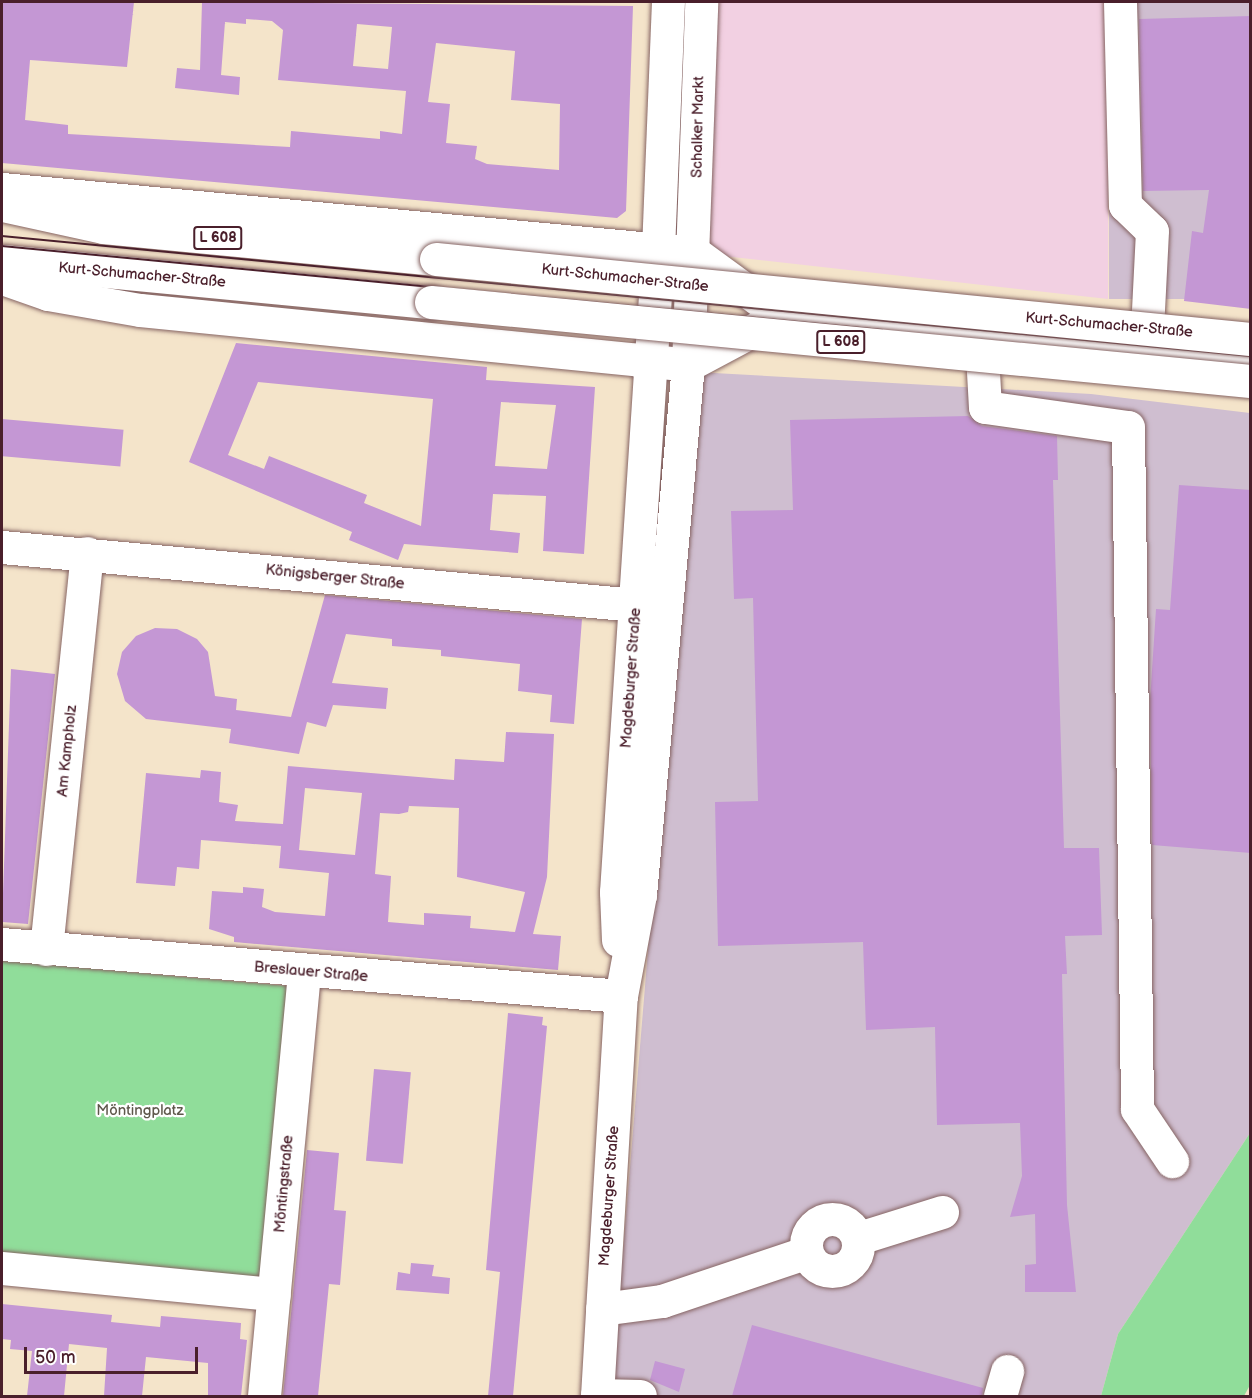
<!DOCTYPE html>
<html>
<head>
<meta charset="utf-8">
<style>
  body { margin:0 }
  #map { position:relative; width:1252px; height:1398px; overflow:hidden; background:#f4e4ca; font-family:"Balsamiq Sans",sans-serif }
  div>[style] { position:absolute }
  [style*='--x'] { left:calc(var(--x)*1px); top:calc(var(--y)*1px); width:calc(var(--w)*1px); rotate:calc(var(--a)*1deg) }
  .built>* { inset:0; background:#f2d0e2 }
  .industrial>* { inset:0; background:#cfbed0; transform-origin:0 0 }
  .green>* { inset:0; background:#90dd9a; transform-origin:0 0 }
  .building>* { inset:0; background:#c497d4; transform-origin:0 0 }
  .roads { filter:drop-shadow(0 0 2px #866463) drop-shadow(0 0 2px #866463) }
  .minor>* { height:33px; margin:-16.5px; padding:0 16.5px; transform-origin:16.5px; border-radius:16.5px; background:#fff }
  .minor>.ring { margin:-16.5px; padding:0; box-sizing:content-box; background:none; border:33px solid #fff; border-radius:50% }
  .major>* { height:33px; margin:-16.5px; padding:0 16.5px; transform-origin:16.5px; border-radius:16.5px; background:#fff }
  .tram>* { height:1.5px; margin:-0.75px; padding:0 0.75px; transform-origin:0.75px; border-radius:0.75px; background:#4a1f2b }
  .bridges { filter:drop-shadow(0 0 2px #866463) drop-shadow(0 0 2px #866463) }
  .major-bridge>* { height:33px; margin:-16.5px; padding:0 16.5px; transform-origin:16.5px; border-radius:16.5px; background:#fff }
  span { translate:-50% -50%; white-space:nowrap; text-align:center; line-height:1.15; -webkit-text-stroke:4.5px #fff; paint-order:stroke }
  .shield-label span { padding:2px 4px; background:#fff; border:2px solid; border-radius:4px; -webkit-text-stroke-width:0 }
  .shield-label { font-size:14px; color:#4a1f2b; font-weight:700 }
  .street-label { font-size:15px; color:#4a1f2b }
  .park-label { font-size:15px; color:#5f584c }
  .frame { position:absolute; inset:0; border:3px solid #4a1f2b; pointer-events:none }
  .scale { position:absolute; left:24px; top:1347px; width:174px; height:27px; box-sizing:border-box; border:3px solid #4a1f2b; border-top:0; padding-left:8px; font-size:18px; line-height:21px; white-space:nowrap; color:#4a1f2b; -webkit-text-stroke:4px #fff; paint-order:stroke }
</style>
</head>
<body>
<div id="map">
  <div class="built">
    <i style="clip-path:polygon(713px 2px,1109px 2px,1108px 299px,705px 254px)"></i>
  </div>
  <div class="industrial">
    <i style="left:1109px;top:2px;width:141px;height:297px"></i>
    <i style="clip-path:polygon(696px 372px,1091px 394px,1250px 413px,1250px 1133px,1118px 1334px,1101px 1396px,611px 1396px)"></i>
  </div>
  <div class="green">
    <i style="left:2px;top:961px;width:290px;height:293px;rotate:5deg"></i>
    <i style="clip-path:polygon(1250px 1133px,1250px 1385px,1244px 1396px,1101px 1396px,1118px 1334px)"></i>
  </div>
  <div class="building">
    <i style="clip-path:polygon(evenodd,2px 2px,134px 2px,127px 67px,30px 60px,25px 120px,68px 125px,68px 134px,290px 147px,291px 131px,380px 139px,380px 131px,402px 134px,406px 91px,278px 80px,283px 30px,272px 21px,246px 19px,246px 24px,225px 22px,221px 75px,240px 77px,239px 95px,175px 88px,177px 68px,200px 70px,202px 2px,633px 6px,626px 211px,617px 218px,2px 163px,2px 2px,357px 24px,392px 27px,388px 69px,353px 66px,357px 24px,2px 2px,436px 43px,515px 51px,511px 100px,560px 104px,559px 170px,487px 164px,475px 159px,477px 146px,446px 143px,450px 104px,428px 102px,436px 43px)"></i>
    <i style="clip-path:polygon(1251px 16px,1251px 309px,1184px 301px,1192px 231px,1203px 233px,1209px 190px,1143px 191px,1139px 19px)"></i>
    <i style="clip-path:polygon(evenodd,236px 343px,487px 367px,486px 380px,595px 387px,584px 554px,543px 551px,546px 496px,493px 494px,490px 530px,520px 533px,518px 553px,404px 544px,398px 560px,349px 540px,352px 532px,189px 462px,236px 343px,258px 382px,433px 399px,421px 526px,364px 503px,367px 495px,269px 456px,264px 469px,228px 455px,258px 382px,236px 343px,501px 402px,556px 405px,547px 469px,495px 466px,501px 402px)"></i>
    <i style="clip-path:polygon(968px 416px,982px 426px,1057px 436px,1058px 480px,1053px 480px,1064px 848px,1099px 848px,1102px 935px,1065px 936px,1067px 974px,1062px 974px,1067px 1205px,1076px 1292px,1025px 1292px,1025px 1265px,1036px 1264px,1035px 1214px,1010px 1217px,1022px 1176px,1020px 1123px,937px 1125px,935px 1027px,866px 1030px,863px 942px,718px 946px,715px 802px,758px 801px,753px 598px,734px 599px,731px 511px,793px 510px,790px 420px)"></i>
    <i style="left:2px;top:419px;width:122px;height:37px;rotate:5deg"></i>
    <i style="clip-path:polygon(1179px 485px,1251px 490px,1251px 853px,1152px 845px,1150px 701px,1156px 609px,1170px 610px)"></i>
    <i style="clip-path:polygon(325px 595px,582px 619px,574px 724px,550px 722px,552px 695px,518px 691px,520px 664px,441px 656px,441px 650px,392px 646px,392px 639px,346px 634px,332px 683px,388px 688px,386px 709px,333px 705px,326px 727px,307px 722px,299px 754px,229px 743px,231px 729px,146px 719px,125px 701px,117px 674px,122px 652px,136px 636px,155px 628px,177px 629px,197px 639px,208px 652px,215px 696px,237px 699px,236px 710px,291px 717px)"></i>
    <i style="clip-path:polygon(11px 669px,55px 674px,28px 924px,2px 922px)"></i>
    <i style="clip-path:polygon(evenodd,506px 732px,554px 734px,547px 877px,533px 934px,561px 936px,558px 970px,234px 942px,234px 937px,209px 929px,212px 891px,243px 893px,243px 887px,264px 889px,262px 907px,275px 912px,325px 916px,329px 873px,279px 868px,281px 846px,201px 840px,199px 869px,177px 867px,175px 886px,136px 883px,146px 773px,200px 778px,201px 770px,221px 772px,219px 802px,238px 805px,235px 821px,283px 824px,288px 766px,454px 780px,455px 759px,504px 762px,506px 732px,305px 788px,362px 793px,355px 855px,299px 850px,305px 788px,506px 732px,409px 806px,459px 808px,457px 877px,525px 892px,515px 932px,470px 928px,471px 916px,424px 913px,424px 925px,388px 922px,391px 876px,375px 874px,380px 813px,399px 814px,408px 812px,409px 806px)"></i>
    <i style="clip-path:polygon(508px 1013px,543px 1017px,542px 1025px,547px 1026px,513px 1396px,488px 1396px,500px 1272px,486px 1270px)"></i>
    <i style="left:374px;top:1069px;width:37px;height:92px;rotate:5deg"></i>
    <i style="clip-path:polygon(307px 1150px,339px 1153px,334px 1210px,346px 1211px,340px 1285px,329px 1284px,318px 1396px,283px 1396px)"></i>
    <i style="clip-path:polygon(411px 1263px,434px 1265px,432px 1276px,450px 1278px,449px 1294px,396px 1290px,398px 1272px,410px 1274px)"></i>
    <i style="clip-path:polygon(2px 1304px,112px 1315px,111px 1322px,160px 1327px,161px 1316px,241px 1323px,240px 1339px,247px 1340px,241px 1396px,208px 1396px,208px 1363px,146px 1357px,142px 1396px,104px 1396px,107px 1348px,69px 1344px,64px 1396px,27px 1396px,32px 1351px,10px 1349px,11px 1340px,2px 1339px)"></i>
    <i style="clip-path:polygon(752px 1325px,983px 1388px,982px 1396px,732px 1396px)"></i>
    <i style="clip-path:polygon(655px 1361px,685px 1369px,679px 1392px,650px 1380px)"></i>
  </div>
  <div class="roads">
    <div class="minor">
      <i style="--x:1120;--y:2;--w:203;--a:88.6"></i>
      <i style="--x:1125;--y:205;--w:37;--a:44"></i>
      <i style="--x:1152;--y:231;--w:119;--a:92.9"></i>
      <i style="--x:2;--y:189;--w:696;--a:5.28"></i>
      <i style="--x:695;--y:253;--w:107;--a:36.2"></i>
      <i style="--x:781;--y:316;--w:471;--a:5.2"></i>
      <i style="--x:2;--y:278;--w:49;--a:19.2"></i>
      <i style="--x:48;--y:294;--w:93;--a:9.9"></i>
      <i style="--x:140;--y:310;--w:534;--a:5.7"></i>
      <i style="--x:981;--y:336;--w:71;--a:86.8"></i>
      <i style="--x:985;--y:407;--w:144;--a:8"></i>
      <i style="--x:1128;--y:427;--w:682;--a:89.24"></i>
      <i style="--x:1137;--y:1109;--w:63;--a:56.1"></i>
      <i style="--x:688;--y:365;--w:83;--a:-28.1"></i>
      <i style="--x:2;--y:547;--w:658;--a:5.23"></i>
      <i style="--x:618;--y:940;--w:48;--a:-92.4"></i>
      <i style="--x:616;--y:892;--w:643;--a:-86.26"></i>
      <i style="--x:658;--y:250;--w:248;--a:-87.7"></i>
      <i style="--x:2;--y:944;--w:621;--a:4.8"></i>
      <i style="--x:46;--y:949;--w:398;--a:-84.1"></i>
      <i class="ring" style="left:806px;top:1219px;width:19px;height:19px"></i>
      <i style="--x:859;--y:1238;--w:87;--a:-17.4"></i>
      <i style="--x:2;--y:1268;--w:273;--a:5.5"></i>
      <i style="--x:602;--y:1309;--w:61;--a:-7.6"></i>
      <i style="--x:662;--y:1301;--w:151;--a:-18.6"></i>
      <i style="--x:597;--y:1395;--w:43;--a:1.3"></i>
      <i style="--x:264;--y:1396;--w:426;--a:-84.6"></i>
      <i style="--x:597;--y:1396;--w:401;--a:-86.6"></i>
      <i style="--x:621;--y:996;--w:104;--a:-79.4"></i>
      <i style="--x:640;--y:894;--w:531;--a:-84.82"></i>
      <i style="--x:688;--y:365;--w:363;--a:-87.9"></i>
      <i style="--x:1000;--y:1396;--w:26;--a:-74"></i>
    </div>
    <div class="major">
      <i style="--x:2;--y:205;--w:103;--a:12.3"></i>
      <i style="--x:103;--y:227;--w:335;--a:5.5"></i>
      <i style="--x:2;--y:261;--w:431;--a:5.5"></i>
    </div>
  </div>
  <div class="tram">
    <i style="--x:2;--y:236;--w:1254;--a:5.49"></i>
    <i style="--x:2;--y:246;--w:884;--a:5.45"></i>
  </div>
  <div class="bridges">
    <div class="major-bridge">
      <i style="--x:436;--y:259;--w:818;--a:5.61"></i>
      <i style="--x:431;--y:302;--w:823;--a:5.51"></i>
    </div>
  </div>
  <div class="shield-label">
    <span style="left:218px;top:238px">L 608</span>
    <span style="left:841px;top:342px">L 608</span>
  </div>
  <div class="street-label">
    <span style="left:698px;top:127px;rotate:-89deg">Schalker Markt</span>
    <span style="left:142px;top:275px;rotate:5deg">Kurt-Schumacher-Straße</span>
    <span style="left:625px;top:278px;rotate:6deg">Kurt-Schumacher-Straße</span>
    <span style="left:1109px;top:325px;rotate:5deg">Kurt-Schumacher-Straße</span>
    <span style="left:335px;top:577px;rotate:6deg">Königsberger Straße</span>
    <span style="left:631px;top:678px;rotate:-86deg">Magdeburger Straße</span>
    <span style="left:67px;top:751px;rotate:-84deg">Am Kampholz</span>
    <span style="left:311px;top:972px;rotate:5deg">Breslauer Straße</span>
    <span style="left:284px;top:1184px;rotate:-85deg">Möntingstraße</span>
    <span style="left:609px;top:1196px;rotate:-86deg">Magdeburger Straße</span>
  </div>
  <div class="park-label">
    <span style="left:140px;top:1111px">Möntingplatz</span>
  </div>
  <div class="frame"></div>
  <div class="scale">50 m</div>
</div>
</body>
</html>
